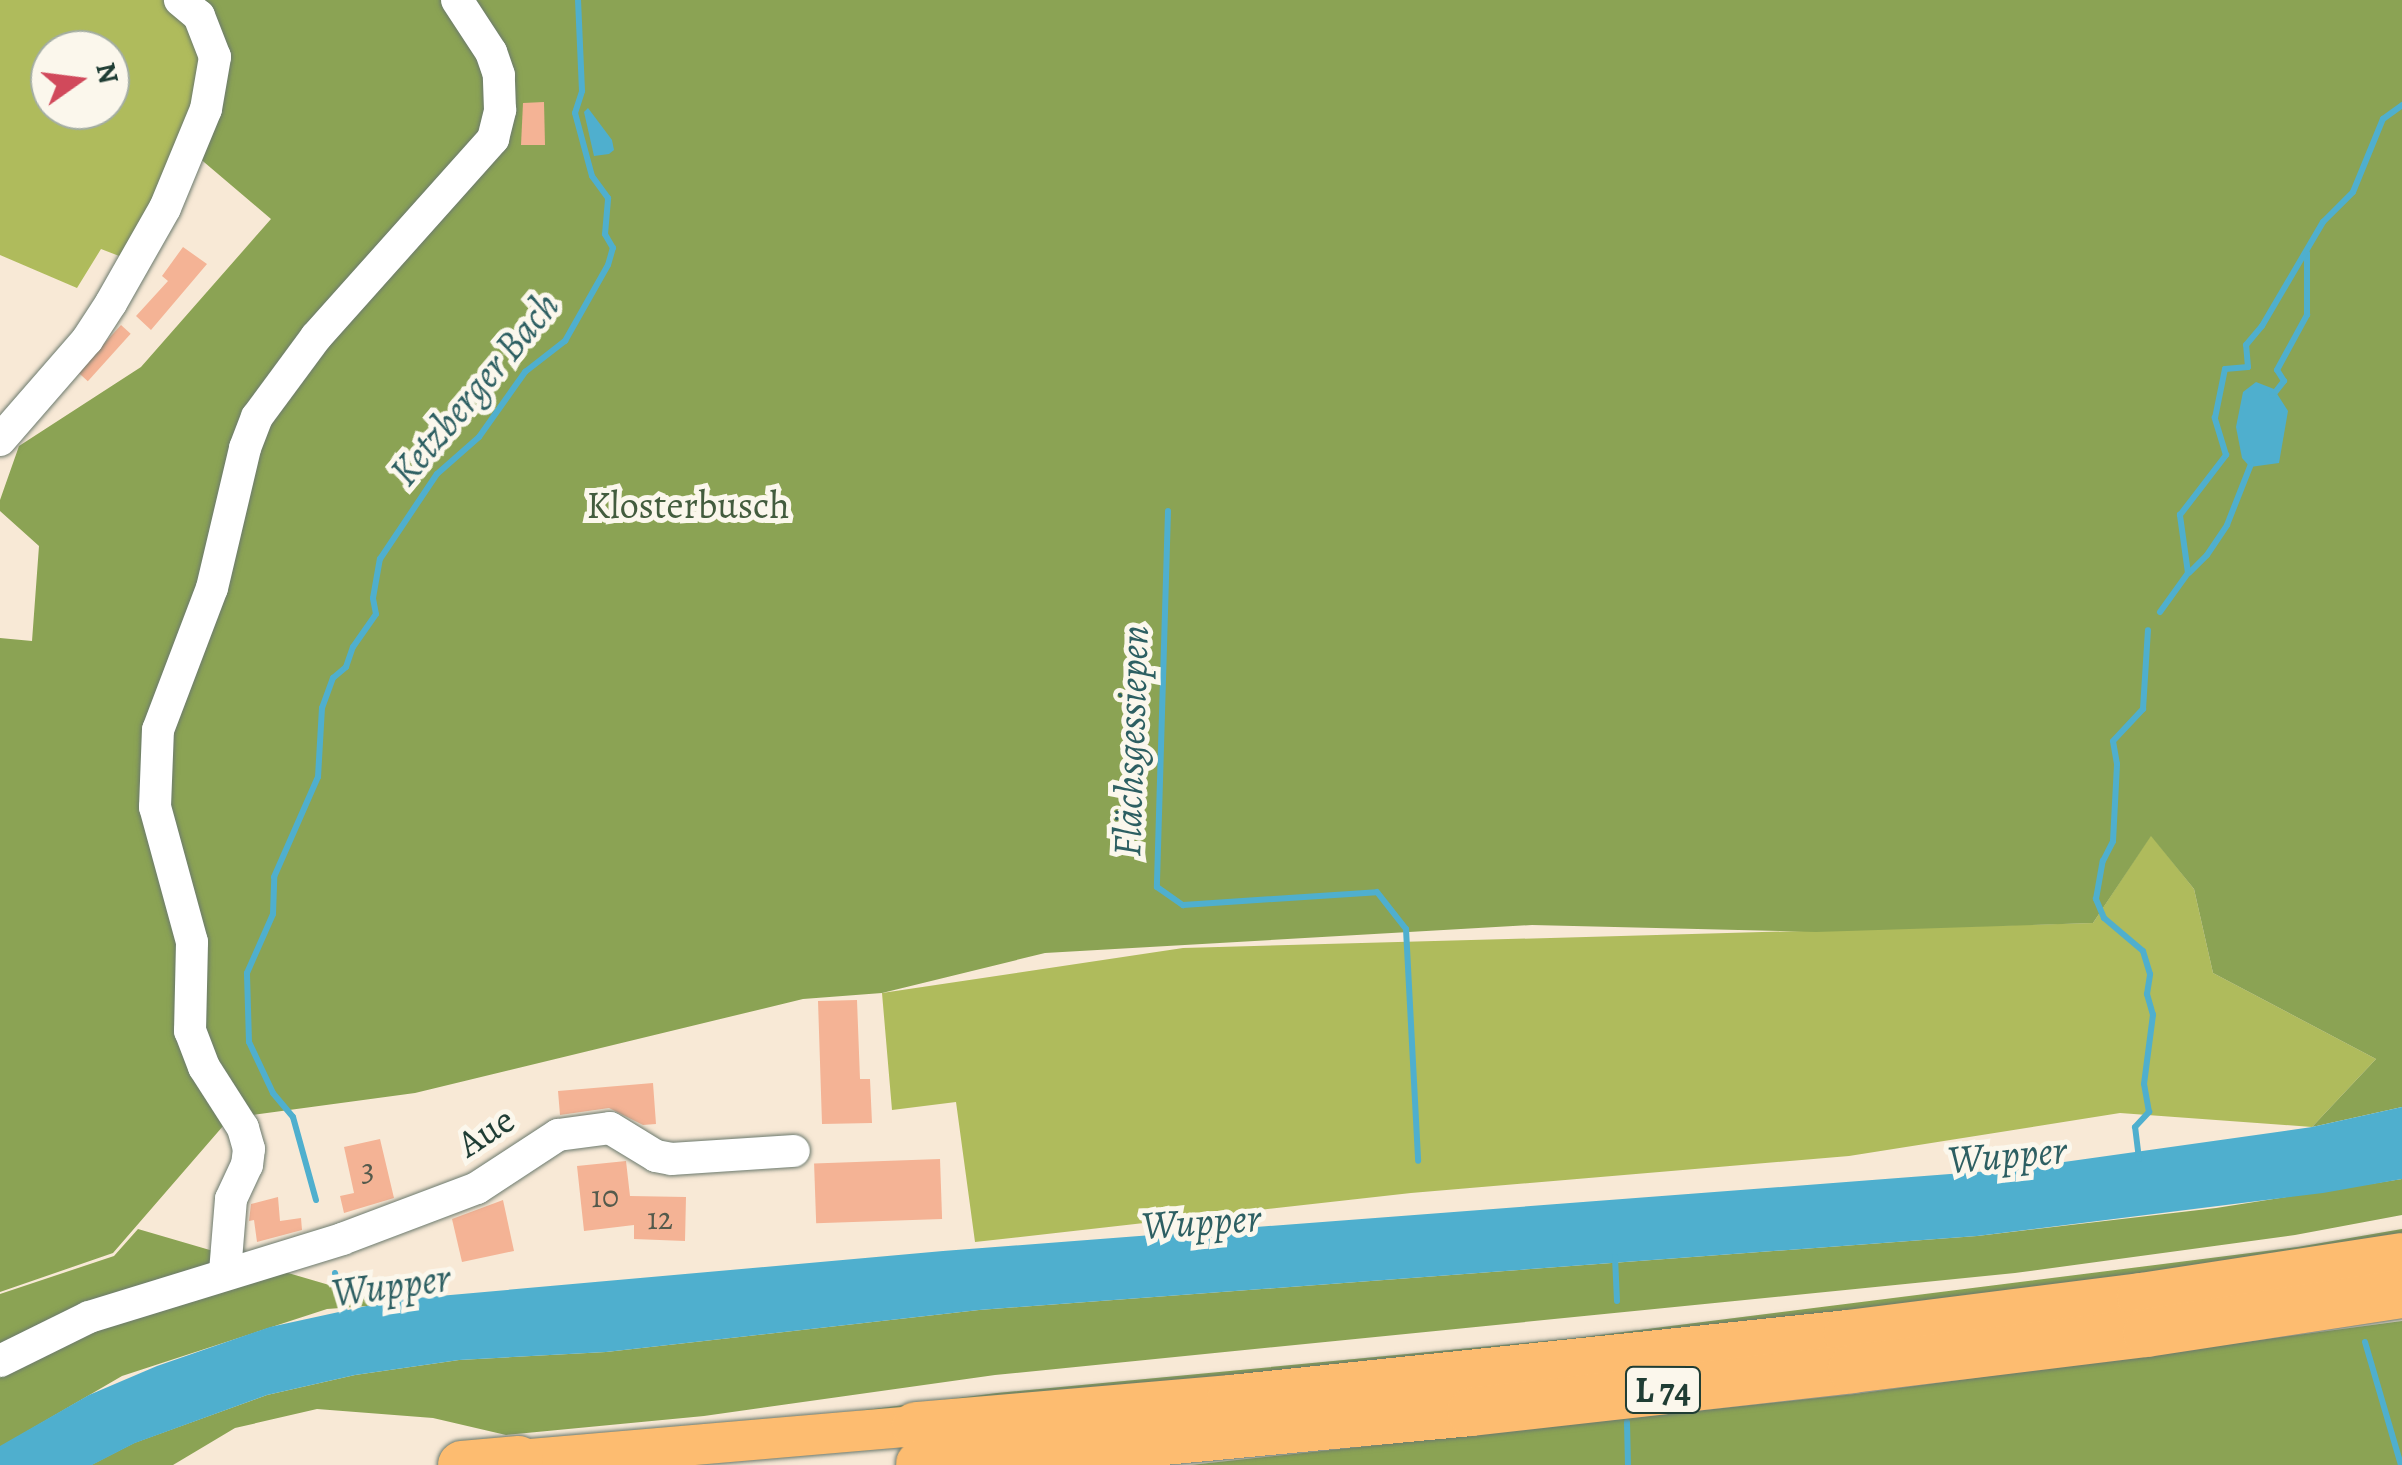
<!DOCTYPE html>
<html>
<head>
<meta charset="utf-8">
<style>
  body { margin:0 }
  #map { position:relative; width:2402px; height:1465px; overflow:hidden; background:#f8e9d6; font-family:Alegreya,serif }
  div>[style] { position:absolute }
  [style*='--x'] { left:calc(var(--x)*1px); top:calc(var(--y)*1px); width:calc(var(--w)*1px); rotate:calc(var(--a)*1deg) }
  .green>* { inset:0; background:#afbb5c }
  .forest>* { inset:0; background:#8ba354 }
  .water>* { inset:0; background:#4fafce }
  .stream>* { height:6px; margin:-3px; padding:0 3px; transform-origin:3px; border-radius:3px; background:#4fafce }
  .building>* { inset:0; background:#f4b395; transform-origin:0 0 }
  .roads { filter:drop-shadow(0 0 2px #6b796d) drop-shadow(0 0 2px #6b796d) }
  .minor>* { height:32px; margin:-16px; padding:0 16px; transform-origin:16px; border-radius:16px; background:#fff }
  .major>* { height:40px; margin:-20px; padding:0 20px; transform-origin:20px; border-radius:20px; background:#fdbc70 }
  .highway>* { height:48px; margin:-24px; padding:0 24px; transform-origin:24px; border-radius:24px; background:#fdbc70 }
  span { translate:-50% -50%; white-space:nowrap; text-align:center; line-height:1.15; -webkit-text-stroke:10px #fbf7ec; paint-order:stroke }
  .number-label { font-size:32px; color:#545a4c }
  .number-label span { -webkit-text-stroke-width:0 }
  .shield-label span { padding:2px 8px; background:#fbf7ec; border:2px solid; border-radius:8px; -webkit-text-stroke-width:0 }
  .shield-label { font-size:35px; color:#1f3d34; font-weight:700 }
  .park-label { font-size:38px; color:#435c3e }
  .street-label { font-size:38px; color:#1f3d34 }
  .water-label { font-size:40px; color:#2d5f62; font-style:italic }
  .north { position:absolute; left:30px; top:30px; width:100px; height:100px; box-sizing:border-box; background:#fbf7ec; border:2px solid #a3ada2; border-radius:50%; rotate:76deg; font-size:28px; font-weight:700; line-height:40px; text-align:center; color:#1f3d34 }
  .north::after { content:''; display:block; margin:auto; width:35px; height:45px; background:#d1495b; clip-path:polygon(50% 0,100% 100%,50% 72%,0 100%) }
</style>
</head>
<body>
<div id="map">
  <div class="green">
    <i style="clip-path:polygon(evenodd,0 0,168px 0,186px 8px,208px 81px,127px 259px,101px 249px,77px 288px,0 255px,0 0,50px 50px,110px 50px,110px 110px,50px 110px,50px 50px)"></i>
    <i style="clip-path:polygon(2151px 835px,2194px 889px,2213px 973px,2376px 1059px,2312px 1127px,2120px 1113px,1849px 1156px,1411px 1193px,975px 1242px,956px 1102px,892px 1110px,882px 993px,1183px 948px,2093px 923px)"></i>
  </div>
  <div class="forest">
    <i style="clip-path:polygon(190px 0,2402px 0,2402px 1107px,2312px 1127px,2376px 1059px,2213px 973px,2194px 889px,2151px 836px,2093px 923px,1816px 932px,1532px 925px,1045px 953px,882px 993px,803px 999px,415px 1093px,230px 1118px,113px 1253px,0 1292px,0 638px,32px 641px,39px 546px,0 511px,0 500px,19px 446px,141px 367px,271px 219px,191px 151px,225px 89px)"></i>
    <i style="clip-path:polygon(2402px 1179px,2402px 1215px,2295px 1235px,2015px 1273px,995px 1375px,704px 1416px,506px 1435px,433px 1418px,317px 1409px,235px 1428px,173px 1465px,91px 1465px,134px 1443px,267px 1395px,355px 1375px,459px 1360px,606px 1352px,979px 1310px,1977px 1236px,2216px 1208px)"></i>
    <i style="clip-path:polygon(138px 1229px,394px 1304px,327px 1309px,122px 1376px,0 1447px,0 1294px,114px 1256px)"></i>
    <i style="clip-path:polygon(2402px 1229px,2402px 1244px,1847px 1319px,796px 1419px,997px 1393px,1576px 1338px,2298px 1247px)"></i>
    <i style="clip-path:polygon(2402px 1321px,2402px 1465px,1190px 1465px,1855px 1394px)"></i>
  </div>
  <div class="water">
    <i style="clip-path:polygon(588px 108px,612px 140px,614px 150px,609px 154px,594px 156px,584px 112px)"></i>
    <i style="clip-path:polygon(2256px 382px,2274px 389px,2288px 411px,2279px 463px,2250px 467px,2242px 458px,2236px 427px,2243px 392px)"></i>
    <i style="clip-path:polygon(2402px 1107px,2402px 1179px,2323px 1193px,1977px 1236px,979px 1310px,606px 1352px,459px 1360px,355px 1375px,267px 1395px,135px 1443px,92px 1465px,0 1465px,0 1446px,89px 1395px,157px 1366px,270px 1327px,394px 1300px,943px 1251px,2015px 1169px,2312px 1127px)"></i>
  </div>
  <div class="stream">
    <i style="--x:2273;--y:395;--w:18;--a:-52"></i>
    <i style="--x:2284;--y:381;--w:13;--a:-122"></i>
    <i style="--x:2277;--y:370;--w:63;--a:-61.4"></i>
    <i style="--x:2307;--y:315;--w:62;--a:-90"></i>
    <i style="--x:1168;--y:511;--w:376;--a:91.7"></i>
    <i style="--x:1157;--y:887;--w:32;--a:35"></i>
    <i style="--x:1183;--y:905;--w:194;--a:-3.8"></i>
    <i style="--x:1377;--y:892;--w:47;--a:51.9"></i>
    <i style="--x:1406;--y:929;--w:232;--a:87"></i>
    <i style="--x:2189;--y:573;--w:25;--a:-45"></i>
    <i style="--x:2207;--y:555;--w:36;--a:-56"></i>
    <i style="--x:2227;--y:525;--w:66;--a:-68.5"></i>
    <i style="--x:2160;--y:612;--w:48;--a:-54.3"></i>
    <i style="--x:2188;--y:573;--w:59;--a:-97.9"></i>
    <i style="--x:2180;--y:515;--w:76;--a:-52.5"></i>
    <i style="--x:2226;--y:455;--w:39;--a:-107"></i>
    <i style="--x:2215;--y:418;--w:50;--a:-78.5"></i>
    <i style="--x:2225;--y:369;--w:23;--a:-5"></i>
    <i style="--x:2248;--y:367;--w:22;--a:-95"></i>
    <i style="--x:2246;--y:345;--w:25;--a:-50"></i>
    <i style="--x:2262;--y:326;--w:121;--a:-59.6"></i>
    <i style="--x:2323;--y:222;--w:42;--a:-45"></i>
    <i style="--x:2353;--y:192;--w:79;--a:-67.7"></i>
    <i style="--x:2383;--y:119;--w:24;--a:-36"></i>
    <i style="--x:2139;--y:1159;--w:32;--a:-97"></i>
    <i style="--x:2135;--y:1127;--w:21;--a:-47"></i>
    <i style="--x:2149;--y:1112;--w:28;--a:-100"></i>
    <i style="--x:2144;--y:1084;--w:70;--a:-82.6"></i>
    <i style="--x:2153;--y:1015;--w:22;--a:-106"></i>
    <i style="--x:2147;--y:994;--w:20;--a:-81"></i>
    <i style="--x:2150;--y:974;--w:24;--a:-107"></i>
    <i style="--x:2143;--y:951;--w:51;--a:-139.8"></i>
    <i style="--x:2104;--y:918;--w:21;--a:-113"></i>
    <i style="--x:2096;--y:899;--w:39;--a:-80"></i>
    <i style="--x:2103;--y:861;--w:22;--a:-63"></i>
    <i style="--x:2113;--y:841;--w:77;--a:-87"></i>
    <i style="--x:2117;--y:764;--w:23;--a:-100"></i>
    <i style="--x:2113;--y:741;--w:44;--a:-46.8"></i>
    <i style="--x:2143;--y:709;--w:79;--a:-86.4"></i>
    <i style="--x:316;--y:1200;--w:86;--a:-105.5"></i>
    <i style="--x:293;--y:1117;--w:31;--a:-130"></i>
    <i style="--x:273;--y:1093;--w:56;--a:-115.2"></i>
    <i style="--x:249;--y:1042;--w:69;--a:-91.7"></i>
    <i style="--x:247;--y:973;--w:64;--a:-66.2"></i>
    <i style="--x:273;--y:914;--w:37;--a:-88"></i>
    <i style="--x:274;--y:877;--w:109;--a:-66.3"></i>
    <i style="--x:318;--y:777;--w:69;--a:-86.7"></i>
    <i style="--x:322;--y:708;--w:32;--a:-70"></i>
    <i style="--x:333;--y:678;--w:17;--a:-40"></i>
    <i style="--x:346;--y:667;--w:21;--a:-71"></i>
    <i style="--x:353;--y:647;--w:40;--a:-55.1"></i>
    <i style="--x:376;--y:614;--w:16;--a:-101"></i>
    <i style="--x:373;--y:598;--w:40;--a:-80"></i>
    <i style="--x:380;--y:559;--w:102;--a:-56.2"></i>
    <i style="--x:437;--y:474;--w:56;--a:-41.4"></i>
    <i style="--x:479;--y:437;--w:80;--a:-54.7"></i>
    <i style="--x:525;--y:372;--w:51;--a:-37.8"></i>
    <i style="--x:565;--y:341;--w:87;--a:-60.5"></i>
    <i style="--x:608;--y:265;--w:18;--a:-74"></i>
    <i style="--x:613;--y:248;--w:16;--a:-120"></i>
    <i style="--x:605;--y:234;--w:36;--a:-85"></i>
    <i style="--x:608;--y:198;--w:27;--a:-126"></i>
    <i style="--x:592;--y:176;--w:65;--a:-105.1"></i>
    <i style="--x:575;--y:113;--w:23;--a:-72"></i>
    <i style="--x:582;--y:91;--w:91;--a:-92.5"></i>
    <i style="--x:1615;--y:1257;--w:44;--a:87.4"></i>
    <i style="--x:335;--y:1273;--w:44;--a:75.7"></i>
    <i style="--x:2365;--y:1342;--w:128;--a:73.7"></i>
    <i style="--x:1627;--y:1422;--w:43;--a:88.7"></i>
  </div>
  <div class="building">
    <i style="clip-path:polygon(544px 102px,545px 145px,521px 145px,523px 103px)"></i>
    <i style="clip-path:polygon(183px 247px,207px 264px,151px 330px,136px 316px,168px 281px,162px 276px)"></i>
    <i style="left:121px;top:325px;width:13px;height:64px;rotate:42deg"></i>
    <i style="clip-path:polygon(857px 1000px,860px 1079px,870px 1079px,872px 1123px,822px 1124px,818px 1001px)"></i>
    <i style="clip-path:polygon(653px 1083px,656px 1124px,643px 1125px,609px 1108px,560px 1115px,558px 1091px)"></i>
    <i style="clip-path:polygon(380px 1139px,394px 1198px,344px 1213px,340px 1196px,354px 1193px,344px 1147px)"></i>
    <i style="left:940px;top:1159px;width:60px;height:126px;rotate:88deg"></i>
    <i style="clip-path:polygon(626px 1161px,630px 1196px,686px 1197px,685px 1241px,634px 1239px,634px 1225px,584px 1231px,577px 1166px)"></i>
    <i style="clip-path:polygon(278px 1197px,280px 1221px,301px 1218px,302px 1230px,257px 1242px,254px 1220px,249px 1221px,251px 1204px)"></i>
    <i style="clip-path:polygon(503px 1200px,514px 1251px,462px 1262px,452px 1219px)"></i>
  </div>
  <div class="roads">
    <div class="minor">
      <i style="--x:0;--y:440;--w:133;--a:-49"></i>
      <i style="--x:87;--y:340;--w:44;--a:-57"></i>
      <i style="--x:111;--y:303;--w:109;--a:-60.4"></i>
      <i style="--x:165;--y:208;--w:107;--a:-67.5"></i>
      <i style="--x:206;--y:109;--w:53;--a:-80.2"></i>
      <i style="--x:215;--y:57;--w:44;--a:-111.3"></i>
      <i style="--x:199;--y:16;--w:25;--a:-140"></i>
      <i style="--x:225;--y:1272;--w:73;--a:-85.3"></i>
      <i style="--x:231;--y:1199;--w:38;--a:-65"></i>
      <i style="--x:247;--y:1165;--w:16;--a:-83"></i>
      <i style="--x:249;--y:1149;--w:22;--a:-106"></i>
      <i style="--x:243;--y:1128;--w:72;--a:-122.6"></i>
      <i style="--x:204;--y:1067;--w:39;--a:-111"></i>
      <i style="--x:190;--y:1031;--w:89;--a:-88.7"></i>
      <i style="--x:192;--y:942;--w:140;--a:-105.3"></i>
      <i style="--x:155;--y:807;--w:77;--a:-87.8"></i>
      <i style="--x:158;--y:730;--w:152;--a:-69.2"></i>
      <i style="--x:212;--y:588;--w:144;--a:-76.7"></i>
      <i style="--x:245;--y:448;--w:33;--a:-69"></i>
      <i style="--x:257;--y:417;--w:99;--a:-53.6"></i>
      <i style="--x:316;--y:337;--w:266;--a:-48.2"></i>
      <i style="--x:493;--y:139;--w:30;--a:-76"></i>
      <i style="--x:500;--y:110;--w:35;--a:-92"></i>
      <i style="--x:499;--y:75;--w:24;--a:-109"></i>
      <i style="--x:491;--y:52;--w:62;--a:-123.2"></i>
      <i style="--x:0;--y:1361;--w:99;--a:-26.3"></i>
      <i style="--x:89;--y:1317;--w:265;--a:-17.1"></i>
      <i style="--x:342;--y:1239;--w:144;--a:-20.7"></i>
      <i style="--x:477;--y:1188;--w:97;--a:-33.2"></i>
      <i style="--x:558;--y:1135;--w:52;--a:-7.7"></i>
      <i style="--x:610;--y:1128;--w:54;--a:31.3"></i>
      <i style="--x:656;--y:1156;--w:16;--a:11"></i>
      <i style="--x:672;--y:1159;--w:122;--a:-3.8"></i>
    </div>
    <div class="major">
      <i style="--x:519;--y:1460;--w:398;--a:-4.9"></i>
    </div>
    <div class="highway">
      <i style="--x:916;--y:1426;--w:316;--a:-4.9"></i>
      <i style="--x:1231;--y:1399;--w:620;--a:-6.01"></i>
      <i style="--x:1848;--y:1334;--w:295;--a:-7.2"></i>
      <i style="--x:2141;--y:1297;--w:264;--a:-8.7"></i>
      <i style="--x:920;--y:1464;--w:553;--a:-5.39"></i>
      <i style="--x:1471;--y:1412;--w:383;--a:-6.4"></i>
      <i style="--x:1852;--y:1369;--w:297;--a:-7"></i>
      <i style="--x:2147;--y:1333;--w:258;--a:-8.7"></i>
      <i style="--x:462;--y:1465;--w:57;--a:-5"></i>
    </div>
  </div>
  <div class="number-label">
    <span style="left:368px;top:1170px">3</span>
    <span style="left:605px;top:1196px">10</span>
    <span style="left:660px;top:1218px">12</span>
  </div>
  <div class="shield-label">
    <span style="left:1663px;top:1390px">L 74</span>
  </div>
  <div class="park-label">
    <span style="left:688px;top:506px">Klosterbusch</span>
  </div>
  <div class="street-label">
    <span style="left:486px;top:1132px;rotate:-33deg">Aue</span>
  </div>
  <div class="water-label">
    <span style="left:475px;top:389px;rotate:-50deg">Ketzberger Bach</span>
    <span style="left:1131px;top:741px;rotate:-88deg">Flächsgessiepen</span>
    <span style="left:2007px;top:1155px;rotate:-5deg">Wupper</span>
    <span style="left:1201px;top:1222px;rotate:-4deg">Wupper</span>
    <span style="left:391px;top:1286px;rotate:-8deg">Wupper</span>
  </div>
  <div class="north">N</div>
</div>
</body>
</html>
